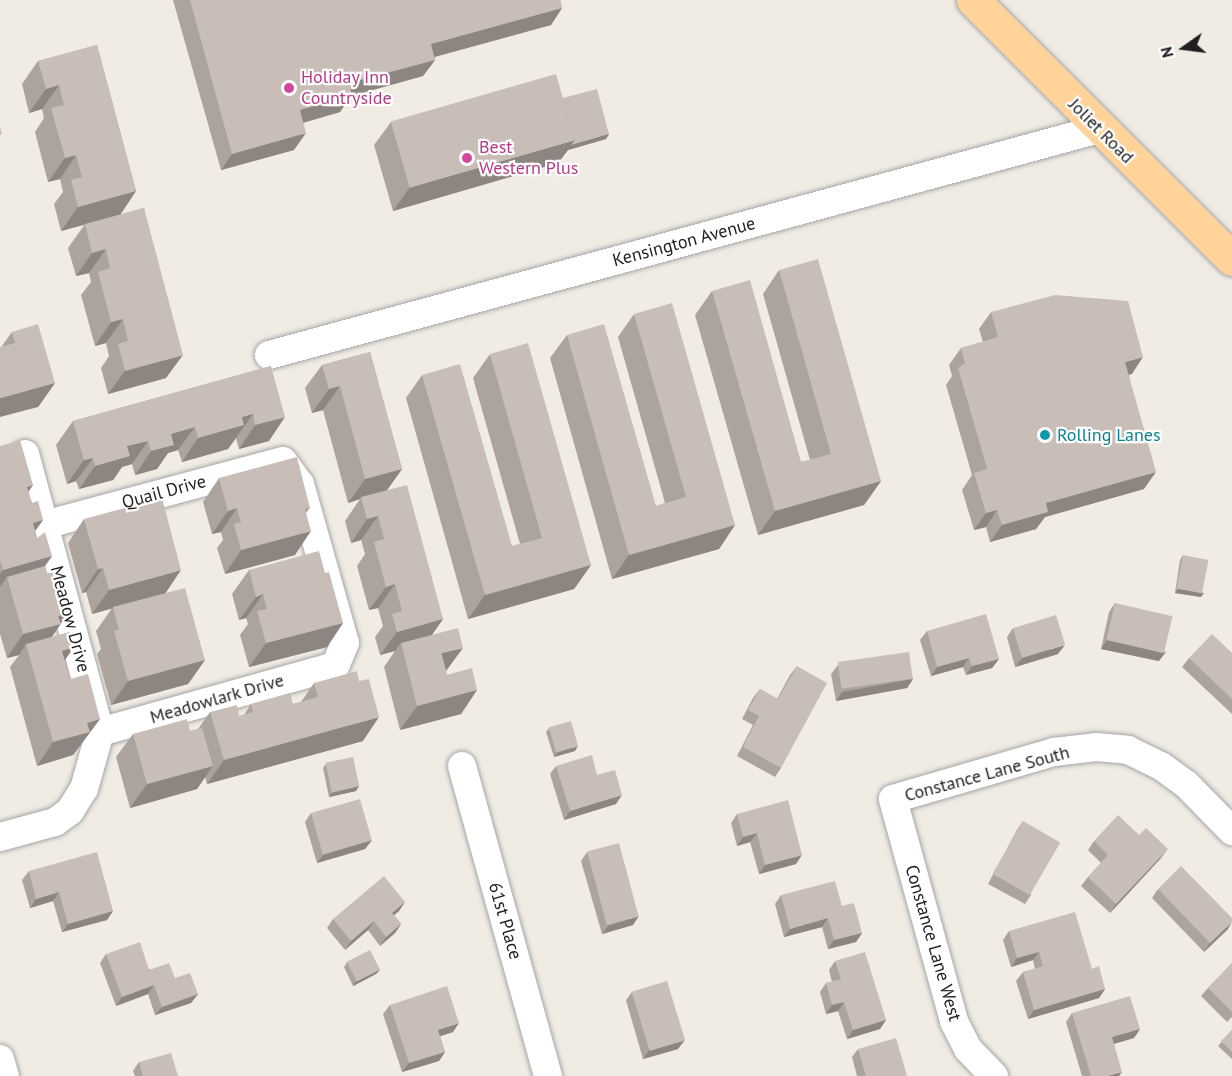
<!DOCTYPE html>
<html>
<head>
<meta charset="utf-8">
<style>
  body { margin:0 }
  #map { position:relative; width:1232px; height:1076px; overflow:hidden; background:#f0ece4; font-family:"PT Sans",sans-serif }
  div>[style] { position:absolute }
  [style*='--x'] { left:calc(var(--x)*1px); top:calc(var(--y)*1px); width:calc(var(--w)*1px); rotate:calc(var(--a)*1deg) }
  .roads { filter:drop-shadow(0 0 2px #a6a6a6) drop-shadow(0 0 2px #a6a6a6) }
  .street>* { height:28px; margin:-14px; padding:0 14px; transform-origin:14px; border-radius:14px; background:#fff }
  .primary>* { height:33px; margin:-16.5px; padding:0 16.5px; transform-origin:16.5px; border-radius:16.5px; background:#ffd39a }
  .wall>* { inset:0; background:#aca39d }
  .shaded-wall>* { inset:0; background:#8c8580 }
  .building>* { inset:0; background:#c8beb7; transform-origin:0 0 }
  .dots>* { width:16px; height:16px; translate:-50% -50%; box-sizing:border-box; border:3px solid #fff; border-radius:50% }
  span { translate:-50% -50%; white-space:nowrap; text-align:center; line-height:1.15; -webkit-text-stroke:4.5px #fff; paint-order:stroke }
  .hotel-label { font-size:18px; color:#b23c85 }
  .left { translate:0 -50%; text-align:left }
  .street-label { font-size:18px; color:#1f1f1f }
  .culture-label { font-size:18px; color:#0d838f }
  .north { position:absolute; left:1154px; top:18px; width:60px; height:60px; -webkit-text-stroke:4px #fff; paint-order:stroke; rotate:256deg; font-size:16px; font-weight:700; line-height:24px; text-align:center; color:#1f1f1f }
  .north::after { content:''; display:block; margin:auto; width:21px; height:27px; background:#1f1f1f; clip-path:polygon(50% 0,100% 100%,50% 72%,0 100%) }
</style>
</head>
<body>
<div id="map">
  <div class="roads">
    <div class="street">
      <i style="--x:269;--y:355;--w:860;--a:-15.23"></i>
      <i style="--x:44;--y:525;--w:247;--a:-15"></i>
      <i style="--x:283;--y:461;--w:29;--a:54"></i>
      <i style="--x:300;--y:484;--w:165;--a:74.2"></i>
      <i style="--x:345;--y:643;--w:25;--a:113"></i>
      <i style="--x:335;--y:666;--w:244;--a:164.3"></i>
      <i style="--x:462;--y:766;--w:322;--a:74.5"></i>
      <i style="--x:0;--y:837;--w:57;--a:-15.3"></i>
      <i style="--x:55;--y:822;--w:19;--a:-36"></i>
      <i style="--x:70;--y:811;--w:26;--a:-58"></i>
      <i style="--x:84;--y:789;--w:59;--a:-74.3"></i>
      <i style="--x:100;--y:732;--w:288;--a:-105.1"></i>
      <i style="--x:0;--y:1059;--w:18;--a:74"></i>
      <i style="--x:994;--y:1076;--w:37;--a:-134"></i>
      <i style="--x:968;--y:1049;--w:31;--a:-117"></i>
      <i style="--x:954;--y:1021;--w:230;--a:-105.4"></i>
      <i style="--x:893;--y:799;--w:168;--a:-16.3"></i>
      <i style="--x:1054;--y:752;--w:42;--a:-6.8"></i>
      <i style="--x:1096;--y:747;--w:32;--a:5"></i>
      <i style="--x:1128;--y:750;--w:37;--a:26"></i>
      <i style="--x:1161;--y:766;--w:31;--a:36"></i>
      <i style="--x:1186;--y:784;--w:66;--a:45.6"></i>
    </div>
    <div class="primary">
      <i style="--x:973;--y:0;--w:366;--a:45"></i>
    </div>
  </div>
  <div class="wall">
    <i style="clip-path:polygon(173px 0,560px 0,562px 8px,551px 25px,435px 57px,435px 60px,423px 76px,351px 96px,340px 112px,303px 123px,294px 150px,221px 170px)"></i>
    <i style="clip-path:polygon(97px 45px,136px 191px,120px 215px,61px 231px,54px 204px,63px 192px,60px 179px,48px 182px,35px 132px,44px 118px,42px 109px,29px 113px,22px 84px,38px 61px)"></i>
    <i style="clip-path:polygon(563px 98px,609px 134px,606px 139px,568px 150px,558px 163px,393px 211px,374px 145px,391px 122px)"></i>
    <i style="clip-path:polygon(144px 208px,166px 378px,108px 394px,101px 368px,109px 356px,106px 343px,95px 346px,81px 295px,91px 282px,89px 273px,76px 276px,68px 248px,85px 224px)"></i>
    <i style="clip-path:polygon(779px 270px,881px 481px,864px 505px,758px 535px,695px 315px,712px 291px,801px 462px,810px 460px,763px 294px)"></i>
    <i style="clip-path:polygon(991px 312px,1132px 374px,1129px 374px,1144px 489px,1045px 517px,1036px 529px,990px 542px,986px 527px,974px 530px,962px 490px,972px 475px,946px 385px,952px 376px,949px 365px,961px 348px,983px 342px,979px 329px)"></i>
    <i style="clip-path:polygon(634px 314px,735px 525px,719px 549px,612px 579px,550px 358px,567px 335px,656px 506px,665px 503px,618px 337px)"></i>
    <i style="clip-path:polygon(12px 332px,55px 383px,38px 407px,2px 346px)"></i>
    <i style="clip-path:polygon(370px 352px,402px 469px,387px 490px,443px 619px,432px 635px,447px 675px,477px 690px,461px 714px,400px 730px,384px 667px,395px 651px,380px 655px,375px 637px,383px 626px,378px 608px,369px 610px,357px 566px,365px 554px,361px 540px,351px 543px,345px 521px,360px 499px,348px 503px,323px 410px,312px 413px,305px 388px,322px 365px)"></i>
    <i style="clip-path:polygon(490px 354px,591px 565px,574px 589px,468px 619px,406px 398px,422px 375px,512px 546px,520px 544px,473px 378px)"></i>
    <i style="clip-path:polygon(271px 366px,269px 441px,239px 449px,236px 438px,228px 449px,182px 462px,178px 450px,168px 453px,157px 469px,135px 475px,132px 464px,122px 467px,113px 480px,79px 489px,76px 481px,67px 484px,56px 445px,73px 421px)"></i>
    <i style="clip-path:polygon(0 446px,33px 485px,28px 492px,32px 503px,43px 520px,35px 530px,37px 538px,52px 556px,45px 566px,47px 573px,68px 613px,52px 637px,74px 647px,65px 660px,70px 679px,100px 719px,73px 755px,37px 766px,10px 667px,19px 655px,7px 658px,0 634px)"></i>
    <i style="clip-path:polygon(219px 478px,310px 508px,306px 513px,295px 555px,225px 574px,217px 548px,223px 540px,221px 532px,212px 534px,203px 502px)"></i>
    <i style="clip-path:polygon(84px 519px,165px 593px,205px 660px,188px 684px,111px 705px,97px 654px,101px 649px,96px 631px,112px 608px,92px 614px,86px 592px,82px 593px,68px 543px)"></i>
    <i style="clip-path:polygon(1183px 555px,1201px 597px,1175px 593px,1180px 560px)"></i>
    <i style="clip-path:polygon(249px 570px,325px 573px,343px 623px,327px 647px,249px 667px,240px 635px,248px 624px,246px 618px,239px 620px,232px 594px)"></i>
    <i style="clip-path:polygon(1115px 603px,1159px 661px,1101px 649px,1109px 612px)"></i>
    <i style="clip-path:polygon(1013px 628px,1058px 654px,1015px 667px,1007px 637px)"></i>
    <i style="clip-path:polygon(927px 631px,999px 659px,992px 668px,966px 675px,963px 667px,931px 676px,920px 640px)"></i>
    <i style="clip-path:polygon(1232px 653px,1232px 714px,1182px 667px,1189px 658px)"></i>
    <i style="clip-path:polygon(838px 665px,913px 679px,907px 688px,836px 701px,831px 674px)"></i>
    <i style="clip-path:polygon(797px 666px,781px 768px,775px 777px,737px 756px,753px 725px,742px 719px,753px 698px,760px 689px,777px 699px,790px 675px)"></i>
    <i style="clip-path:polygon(314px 683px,363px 741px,207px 784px,205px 777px,197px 789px,130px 808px,116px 757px,133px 734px,190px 731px,198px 729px,210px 712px,239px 716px,244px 715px,251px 704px,293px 704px,301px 702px)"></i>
    <i style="clip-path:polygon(549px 728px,575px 751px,554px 757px,546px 732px)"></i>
    <i style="clip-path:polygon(326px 764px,359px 786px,356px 791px,329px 797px,323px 768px)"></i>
    <i style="clip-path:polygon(556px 766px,597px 775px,616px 804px,564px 820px,550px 774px)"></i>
    <i style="clip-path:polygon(311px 813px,372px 840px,365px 849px,317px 863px,305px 822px)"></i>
    <i style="clip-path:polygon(737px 814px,796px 864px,759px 874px,750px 842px,737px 846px,731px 823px)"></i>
    <i style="clip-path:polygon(1023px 821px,1031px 895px,1025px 904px,988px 884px,1017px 830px)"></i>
    <i style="clip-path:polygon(1094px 841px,1161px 858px,1110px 913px,1081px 886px,1088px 877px,1101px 863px,1088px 850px)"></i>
    <i style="clip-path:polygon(587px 852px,633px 925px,602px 934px,581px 861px)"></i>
    <i style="clip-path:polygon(29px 871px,113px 911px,107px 920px,62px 932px,53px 901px,30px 908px,22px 880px)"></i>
    <i style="clip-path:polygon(1158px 889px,1228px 929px,1204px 952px,1152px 898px)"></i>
    <i style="clip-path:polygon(781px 895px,842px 906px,862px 933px,856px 942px,828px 949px,822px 927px,784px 937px,775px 904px)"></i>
    <i style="clip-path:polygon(405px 902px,399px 911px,394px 915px,401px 924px,395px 933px,380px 946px,368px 930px,345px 950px,327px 928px,333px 919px)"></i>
    <i style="clip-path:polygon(1009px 931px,1092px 969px,1105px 989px,1099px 998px,1028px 1019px,1016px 981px,1023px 972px,1035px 969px,1033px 960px,1011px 967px,1003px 940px)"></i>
    <i style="clip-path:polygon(106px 954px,175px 978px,198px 994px,191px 1003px,155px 1015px,148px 994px,116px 1006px,100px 963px)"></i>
    <i style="clip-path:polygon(835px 961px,886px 1020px,880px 1029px,847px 1039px,838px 1011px,826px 1014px,820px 992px,826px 983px,832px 982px,829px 970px)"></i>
    <i style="clip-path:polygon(347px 962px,380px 970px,376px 974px,353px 986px,344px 967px)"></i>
    <i style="clip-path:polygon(1232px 963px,1232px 1017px,1227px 1022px,1201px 996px,1208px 988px)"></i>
    <i style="clip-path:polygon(632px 992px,678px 1049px,643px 1059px,626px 1000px)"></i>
    <i style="clip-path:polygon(390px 1005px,453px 1032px,440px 1036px,445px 1052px,439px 1061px,402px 1072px,383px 1014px)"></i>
    <i style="clip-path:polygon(1072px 1013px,1140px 1029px,1134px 1038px,1114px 1044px,1119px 1076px,1082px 1076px,1066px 1022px)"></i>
    <i style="clip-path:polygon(1232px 1030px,1232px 1059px,1218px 1046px)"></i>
    <i style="clip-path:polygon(858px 1049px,907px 1076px,857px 1076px,852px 1057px)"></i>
    <i style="clip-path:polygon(139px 1062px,178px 1076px,135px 1076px,133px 1071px)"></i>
  </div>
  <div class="shaded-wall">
    <i style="clip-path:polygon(562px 8px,551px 25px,419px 61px,431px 44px)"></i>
    <i style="clip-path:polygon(435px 60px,423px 76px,351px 96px,340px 112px,288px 127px,300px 110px,349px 83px)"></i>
    <i style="clip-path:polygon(59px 85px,42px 109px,29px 113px,46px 89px)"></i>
    <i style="clip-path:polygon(306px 133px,294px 150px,221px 170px,232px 154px)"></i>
    <i style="clip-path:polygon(609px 134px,606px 139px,568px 150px,558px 163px,393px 211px,410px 187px,575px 140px)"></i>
    <i style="clip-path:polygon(76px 155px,60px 179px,48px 182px,65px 158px)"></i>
    <i style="clip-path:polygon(136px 191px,120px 215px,61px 231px,78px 207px)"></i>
    <i style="clip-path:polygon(106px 249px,89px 273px,76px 276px,92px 253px)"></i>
    <i style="clip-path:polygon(123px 319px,106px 343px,95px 346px,111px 322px)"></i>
    <i style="clip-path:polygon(183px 355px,166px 378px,108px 394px,125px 371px)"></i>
    <i style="clip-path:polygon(1143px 357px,1132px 374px,1113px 379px,1125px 362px)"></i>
    <i style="clip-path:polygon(55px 383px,38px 407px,0 417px,0 398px)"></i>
    <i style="clip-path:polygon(340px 386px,323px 410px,312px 413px,329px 389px)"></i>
    <i style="clip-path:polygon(253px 414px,228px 449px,182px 462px,198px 438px,242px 417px)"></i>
    <i style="clip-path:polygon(285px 417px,269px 441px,239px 449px,255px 425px)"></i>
    <i style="clip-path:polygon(195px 427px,178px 450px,168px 453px,157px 469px,135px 475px,151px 451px,171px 434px)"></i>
    <i style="clip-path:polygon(148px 441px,132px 464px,122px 467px,113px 480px,79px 489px,95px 466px,127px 446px)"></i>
    <i style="clip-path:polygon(93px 458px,76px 481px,67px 484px,84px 460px)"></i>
    <i style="clip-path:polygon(402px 469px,385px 493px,361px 497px,360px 499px,348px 503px,365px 479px)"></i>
    <i style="clip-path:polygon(1156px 472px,1144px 489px,1045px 517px,1036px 529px,990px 542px,1002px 525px,1046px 503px)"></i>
    <i style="clip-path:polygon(881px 481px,864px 505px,758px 535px,775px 511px)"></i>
    <i style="clip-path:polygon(33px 485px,16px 509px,27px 487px)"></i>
    <i style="clip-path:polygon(237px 508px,221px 532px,212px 534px,228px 511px)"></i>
    <i style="clip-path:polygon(997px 510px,986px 527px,974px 530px,986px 513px)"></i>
    <i style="clip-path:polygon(378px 516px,361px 540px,351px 543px,367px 519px)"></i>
    <i style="clip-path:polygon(43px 520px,26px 544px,33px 523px)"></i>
    <i style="clip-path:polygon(735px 525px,719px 549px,612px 579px,629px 555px)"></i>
    <i style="clip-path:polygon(311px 531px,295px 555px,225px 574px,241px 550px)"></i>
    <i style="clip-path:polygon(52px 556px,35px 580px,7px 577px,0 587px,0 574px,3px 570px)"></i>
    <i style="clip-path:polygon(591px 565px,574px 589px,468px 619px,485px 595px)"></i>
    <i style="clip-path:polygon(103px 568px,86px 592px,82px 593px,98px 569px)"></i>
    <i style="clip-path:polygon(181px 570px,165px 594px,92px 614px,109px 590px)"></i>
    <i style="clip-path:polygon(395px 584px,378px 608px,369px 610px,386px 587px)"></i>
    <i style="clip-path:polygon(1178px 589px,1204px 593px,1201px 597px,1175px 593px)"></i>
    <i style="clip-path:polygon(263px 594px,246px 618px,239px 620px,256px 597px)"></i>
    <i style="clip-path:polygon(68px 613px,44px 648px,26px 644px,19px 655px,7px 658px,23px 634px,58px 616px)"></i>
    <i style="clip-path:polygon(443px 619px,426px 643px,401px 643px,395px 651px,380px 655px,397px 632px)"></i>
    <i style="clip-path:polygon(343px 623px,327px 647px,249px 667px,266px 643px)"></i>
    <i style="clip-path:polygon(1107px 640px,1166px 652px,1159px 661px,1101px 649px)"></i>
    <i style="clip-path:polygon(1065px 645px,1058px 654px,1015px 667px,1022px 658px)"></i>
    <i style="clip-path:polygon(74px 647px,57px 671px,62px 651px)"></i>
    <i style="clip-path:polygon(463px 648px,446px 671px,441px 653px)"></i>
    <i style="clip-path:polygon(969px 658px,963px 667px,931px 676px,937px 667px)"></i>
    <i style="clip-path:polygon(999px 659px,992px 668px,966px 675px,972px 666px)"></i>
    <i style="clip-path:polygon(205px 660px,188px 684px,111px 705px,128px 681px)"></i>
    <i style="clip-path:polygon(913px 679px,907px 688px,836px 701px,842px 692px)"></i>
    <i style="clip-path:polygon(477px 690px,461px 714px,400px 730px,417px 706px)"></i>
    <i style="clip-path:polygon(379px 717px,363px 741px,207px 784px,224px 760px)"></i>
    <i style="clip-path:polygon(100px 719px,73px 755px,37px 766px,53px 742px,87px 723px)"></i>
    <i style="clip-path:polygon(578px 746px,575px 751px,554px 757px,557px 753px)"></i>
    <i style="clip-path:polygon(213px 766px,197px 789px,130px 808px,147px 784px)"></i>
    <i style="clip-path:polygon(359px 786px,356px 791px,329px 797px,332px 793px)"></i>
    <i style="clip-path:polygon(622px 795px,616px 804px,564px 820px,570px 811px)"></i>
    <i style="clip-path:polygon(757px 833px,750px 842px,737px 846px,743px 837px)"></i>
    <i style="clip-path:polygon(372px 840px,365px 849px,317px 863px,323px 855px)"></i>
    <i style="clip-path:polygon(1168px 849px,1161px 858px,1110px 913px,1116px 904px)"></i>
    <i style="clip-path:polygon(802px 855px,796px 864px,759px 874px,765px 865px)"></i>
    <i style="clip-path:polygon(59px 892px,53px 901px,30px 908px,36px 899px)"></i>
    <i style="clip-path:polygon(405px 902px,399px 911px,386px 922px,392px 913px)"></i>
    <i style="clip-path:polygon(113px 911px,107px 920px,62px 932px,68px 924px)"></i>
    <i style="clip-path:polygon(639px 916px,633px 925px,602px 934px,608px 926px)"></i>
    <i style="clip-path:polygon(828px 918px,822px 927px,784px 937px,790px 929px)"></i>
    <i style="clip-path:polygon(374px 921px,368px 930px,345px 950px,351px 941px)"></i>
    <i style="clip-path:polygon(1232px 922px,1228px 929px,1204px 952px,1210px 943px)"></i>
    <i style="clip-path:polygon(401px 924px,395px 933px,380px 946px,386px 937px)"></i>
    <i style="clip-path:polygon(862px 933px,856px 942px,828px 949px,834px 940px)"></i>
    <i style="clip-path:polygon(1039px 952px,1033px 960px,1011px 967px,1017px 958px)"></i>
    <i style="clip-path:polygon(380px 970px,376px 974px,353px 986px,356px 981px)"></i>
    <i style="clip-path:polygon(154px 985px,148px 994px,116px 1006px,122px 997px)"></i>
    <i style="clip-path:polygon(1105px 989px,1099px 998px,1028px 1019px,1034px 1010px)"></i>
    <i style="clip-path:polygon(198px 994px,191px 1003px,155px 1015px,162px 1007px)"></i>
    <i style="clip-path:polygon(844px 1002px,838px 1011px,826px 1014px,832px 1005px)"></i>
    <i style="clip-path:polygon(886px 1020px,880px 1029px,847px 1039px,853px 1030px)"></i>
    <i style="clip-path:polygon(459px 1023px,453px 1032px,432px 1039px,438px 1030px)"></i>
    <i style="clip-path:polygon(1140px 1029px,1134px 1038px,1106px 1046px,1112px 1037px)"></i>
    <i style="clip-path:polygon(685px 1040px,678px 1049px,643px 1059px,649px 1050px)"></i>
    <i style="clip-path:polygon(445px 1052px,439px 1061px,402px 1072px,409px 1063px)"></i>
    <i style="clip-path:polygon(1122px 1072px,1119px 1076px,1108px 1076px)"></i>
  </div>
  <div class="building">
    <i style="clip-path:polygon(190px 0,560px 0,562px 8px,431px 44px,435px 60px,349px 83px,352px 95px,300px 110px,306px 133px,232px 154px)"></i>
    <i style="clip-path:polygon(97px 45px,136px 191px,78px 207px,71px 180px,82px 177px,76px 155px,65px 158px,51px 108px,64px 105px,59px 85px,46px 89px,38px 61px)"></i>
    <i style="left:556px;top:74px;width:69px;height:172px;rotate:74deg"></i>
    <i style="clip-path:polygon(597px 89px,609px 134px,571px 145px,575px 140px,563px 98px)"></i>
    <i style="clip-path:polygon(0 126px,2px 134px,0 135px)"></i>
    <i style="clip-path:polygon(144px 208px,183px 355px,125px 371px,118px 344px,128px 341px,123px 319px,111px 322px,98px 272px,110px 268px,106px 249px,92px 253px,85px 224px)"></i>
    <i style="clip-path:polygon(818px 259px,881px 481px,775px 511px,712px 291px,750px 280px,801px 462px,831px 454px,779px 270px)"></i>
    <i style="clip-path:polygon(1055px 295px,1128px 301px,1143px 357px,1125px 362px,1156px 472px,1046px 503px,1048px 512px,1002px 525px,997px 510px,986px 513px,974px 473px,987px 469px,958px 368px,965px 363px,961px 348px,998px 337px,991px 312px)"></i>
    <i style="clip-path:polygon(672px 303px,735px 525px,629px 555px,567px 335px,604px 324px,656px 506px,686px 497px,634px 314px)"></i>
    <i style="clip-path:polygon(38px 324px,55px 383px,0 398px,0 347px,15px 343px,12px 332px)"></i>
    <i style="clip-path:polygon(528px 343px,591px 565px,485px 595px,422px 375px,460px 364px,512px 546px,542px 538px,490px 354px)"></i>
    <i style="clip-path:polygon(370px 352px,402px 469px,365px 479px,340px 386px,329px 389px,322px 365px)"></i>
    <i style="clip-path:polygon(271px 366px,285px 417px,255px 425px,253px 414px,242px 417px,244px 425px,198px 438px,195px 427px,171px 434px,174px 445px,151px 451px,148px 441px,127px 446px,130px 456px,95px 466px,93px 458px,84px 460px,73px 421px)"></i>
    <i style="clip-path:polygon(20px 440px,33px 485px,27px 487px,32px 503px,38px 501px,43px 520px,33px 523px,37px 538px,45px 532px,52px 556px,3px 570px,0 560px,0 446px)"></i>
    <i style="clip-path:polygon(297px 457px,310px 508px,305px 509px,311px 531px,241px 550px,234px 524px,241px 522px,237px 508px,228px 511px,219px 478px)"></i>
    <i style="clip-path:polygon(407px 485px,443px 619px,397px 632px,392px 614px,402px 611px,395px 584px,386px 587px,374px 542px,384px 539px,378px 516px,367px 519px,361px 497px)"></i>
    <i style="clip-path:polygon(162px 498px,181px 570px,109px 590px,103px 568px,98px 569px,84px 519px)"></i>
    <i style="clip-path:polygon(319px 551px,325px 573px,329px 572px,343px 623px,266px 643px,257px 611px,267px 609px,263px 594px,256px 597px,249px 570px)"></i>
    <i style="left:1183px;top:555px;width:26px;height:34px;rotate:11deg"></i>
    <i style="clip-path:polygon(45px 566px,47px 573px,56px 571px,68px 613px,58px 616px,61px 624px,23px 634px,7px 577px)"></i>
    <i style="clip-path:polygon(185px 588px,205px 660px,128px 681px,114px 631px,119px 630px,113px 607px)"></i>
    <i style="left:1115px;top:603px;width:59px;height:38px;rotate:13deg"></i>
    <i style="clip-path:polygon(986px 614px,999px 659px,972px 666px,969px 658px,937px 667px,927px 631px)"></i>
    <i style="left:1056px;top:615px;width:31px;height:45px;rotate:73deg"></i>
    <i style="clip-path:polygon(458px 628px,463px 648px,441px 653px,447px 675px,472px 668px,477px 690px,417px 706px,401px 643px)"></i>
    <i style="clip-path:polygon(69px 632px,74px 647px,62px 651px,70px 679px,88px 674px,100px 719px,87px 723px,90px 732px,53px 742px,26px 644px)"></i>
    <i style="clip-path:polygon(1212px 634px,1232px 653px,1232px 699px,1189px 658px)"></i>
    <i style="left:909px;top:652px;width:27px;height:72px;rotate:82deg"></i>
    <i style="clip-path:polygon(797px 666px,827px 683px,781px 768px,743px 747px,759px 716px,748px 710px,760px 689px,778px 699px)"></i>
    <i style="clip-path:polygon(357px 671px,359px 681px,369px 679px,379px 717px,224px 760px,210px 712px,237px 705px,239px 716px,253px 712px,251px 704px,290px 693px,293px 704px,318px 697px,314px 683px)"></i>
    <i style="clip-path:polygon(187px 719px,190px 731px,202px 728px,213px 766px,147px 784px,133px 734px)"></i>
    <i style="left:571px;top:721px;width:26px;height:23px;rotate:74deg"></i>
    <i style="clip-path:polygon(592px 755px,597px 775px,615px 770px,622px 795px,570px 811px,556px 766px)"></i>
    <i style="left:353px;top:757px;width:30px;height:28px;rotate:78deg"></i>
    <i style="left:360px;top:799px;width:43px;height:51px;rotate:74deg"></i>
    <i style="clip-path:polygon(788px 800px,802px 855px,765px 865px,757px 833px,743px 837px,737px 814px)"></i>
    <i style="clip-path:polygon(1118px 815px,1139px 835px,1146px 828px,1168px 849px,1116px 904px,1088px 877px,1108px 855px,1094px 841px)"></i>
    <i style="left:1023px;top:821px;width:43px;height:61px;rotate:30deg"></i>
    <i style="left:619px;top:843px;width:76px;height:33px;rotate:75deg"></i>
    <i style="clip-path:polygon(97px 852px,113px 911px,68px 924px,59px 892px,36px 899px,29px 871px)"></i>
    <i style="clip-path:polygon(1181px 866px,1232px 918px,1232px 922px,1210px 943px,1158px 889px)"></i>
    <i style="clip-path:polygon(384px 876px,405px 902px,392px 913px,401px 924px,386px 937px,374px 921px,351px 941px,333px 919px)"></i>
    <i style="clip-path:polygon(835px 881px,842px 906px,854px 903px,862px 933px,834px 940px,828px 918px,790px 929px,781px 895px)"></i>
    <i style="clip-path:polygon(1075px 912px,1092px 969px,1099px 966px,1105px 989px,1034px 1010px,1023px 972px,1043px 966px,1039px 952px,1017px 958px,1009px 931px)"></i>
    <i style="clip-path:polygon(140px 942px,149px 970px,169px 963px,175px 978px,190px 973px,198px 994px,162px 1007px,154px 985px,122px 997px,106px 954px)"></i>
    <i style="left:370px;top:950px;width:22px;height:26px;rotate:63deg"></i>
    <i style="clip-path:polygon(865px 952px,886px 1020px,853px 1030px,844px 1002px,832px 1005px,826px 983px,841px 979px,835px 961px)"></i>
    <i style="clip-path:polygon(1232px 963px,1232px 1012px,1208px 988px)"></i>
    <i style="left:667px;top:981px;width:62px;height:37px;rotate:73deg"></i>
    <i style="clip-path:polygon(447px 986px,459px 1023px,438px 1030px,445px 1052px,409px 1063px,390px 1005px)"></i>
    <i style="clip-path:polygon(1130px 996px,1140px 1029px,1112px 1037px,1122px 1072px,1108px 1076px,1091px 1076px,1072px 1013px)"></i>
    <i style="clip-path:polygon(1232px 1030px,1232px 1052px,1221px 1041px)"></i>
    <i style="clip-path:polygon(896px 1038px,907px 1076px,866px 1076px,858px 1049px)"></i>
    <i style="clip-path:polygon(171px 1053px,178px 1076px,143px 1076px,139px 1062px)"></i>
  </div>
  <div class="dots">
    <i style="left:289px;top:88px;background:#d1479c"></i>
    <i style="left:467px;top:158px;background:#d1479c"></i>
    <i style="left:1045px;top:435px;background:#0f9aa8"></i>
  </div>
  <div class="hotel-label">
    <span class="left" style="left:301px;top:88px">Holiday Inn<br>Countryside</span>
    <span class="left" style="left:479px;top:158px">Best<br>Western Plus</span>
  </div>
  <div class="street-label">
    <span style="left:1101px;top:131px;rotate:45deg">Joliet Road</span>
    <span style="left:684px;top:242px;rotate:-15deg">Kensington Avenue</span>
    <span style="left:164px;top:492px;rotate:-15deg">Quail Drive</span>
    <span style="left:70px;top:619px;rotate:75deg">Meadow Drive</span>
    <span style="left:217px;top:699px;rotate:-16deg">Meadowlark Drive</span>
    <span style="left:987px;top:774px;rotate:-15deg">Constance Lane South</span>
    <span style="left:505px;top:921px;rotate:74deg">61st Place</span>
    <span style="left:933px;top:943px;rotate:74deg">Constance Lane West</span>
  </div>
  <div class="culture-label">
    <span class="left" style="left:1057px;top:435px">Rolling Lanes</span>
  </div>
  <div class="north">N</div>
</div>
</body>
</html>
